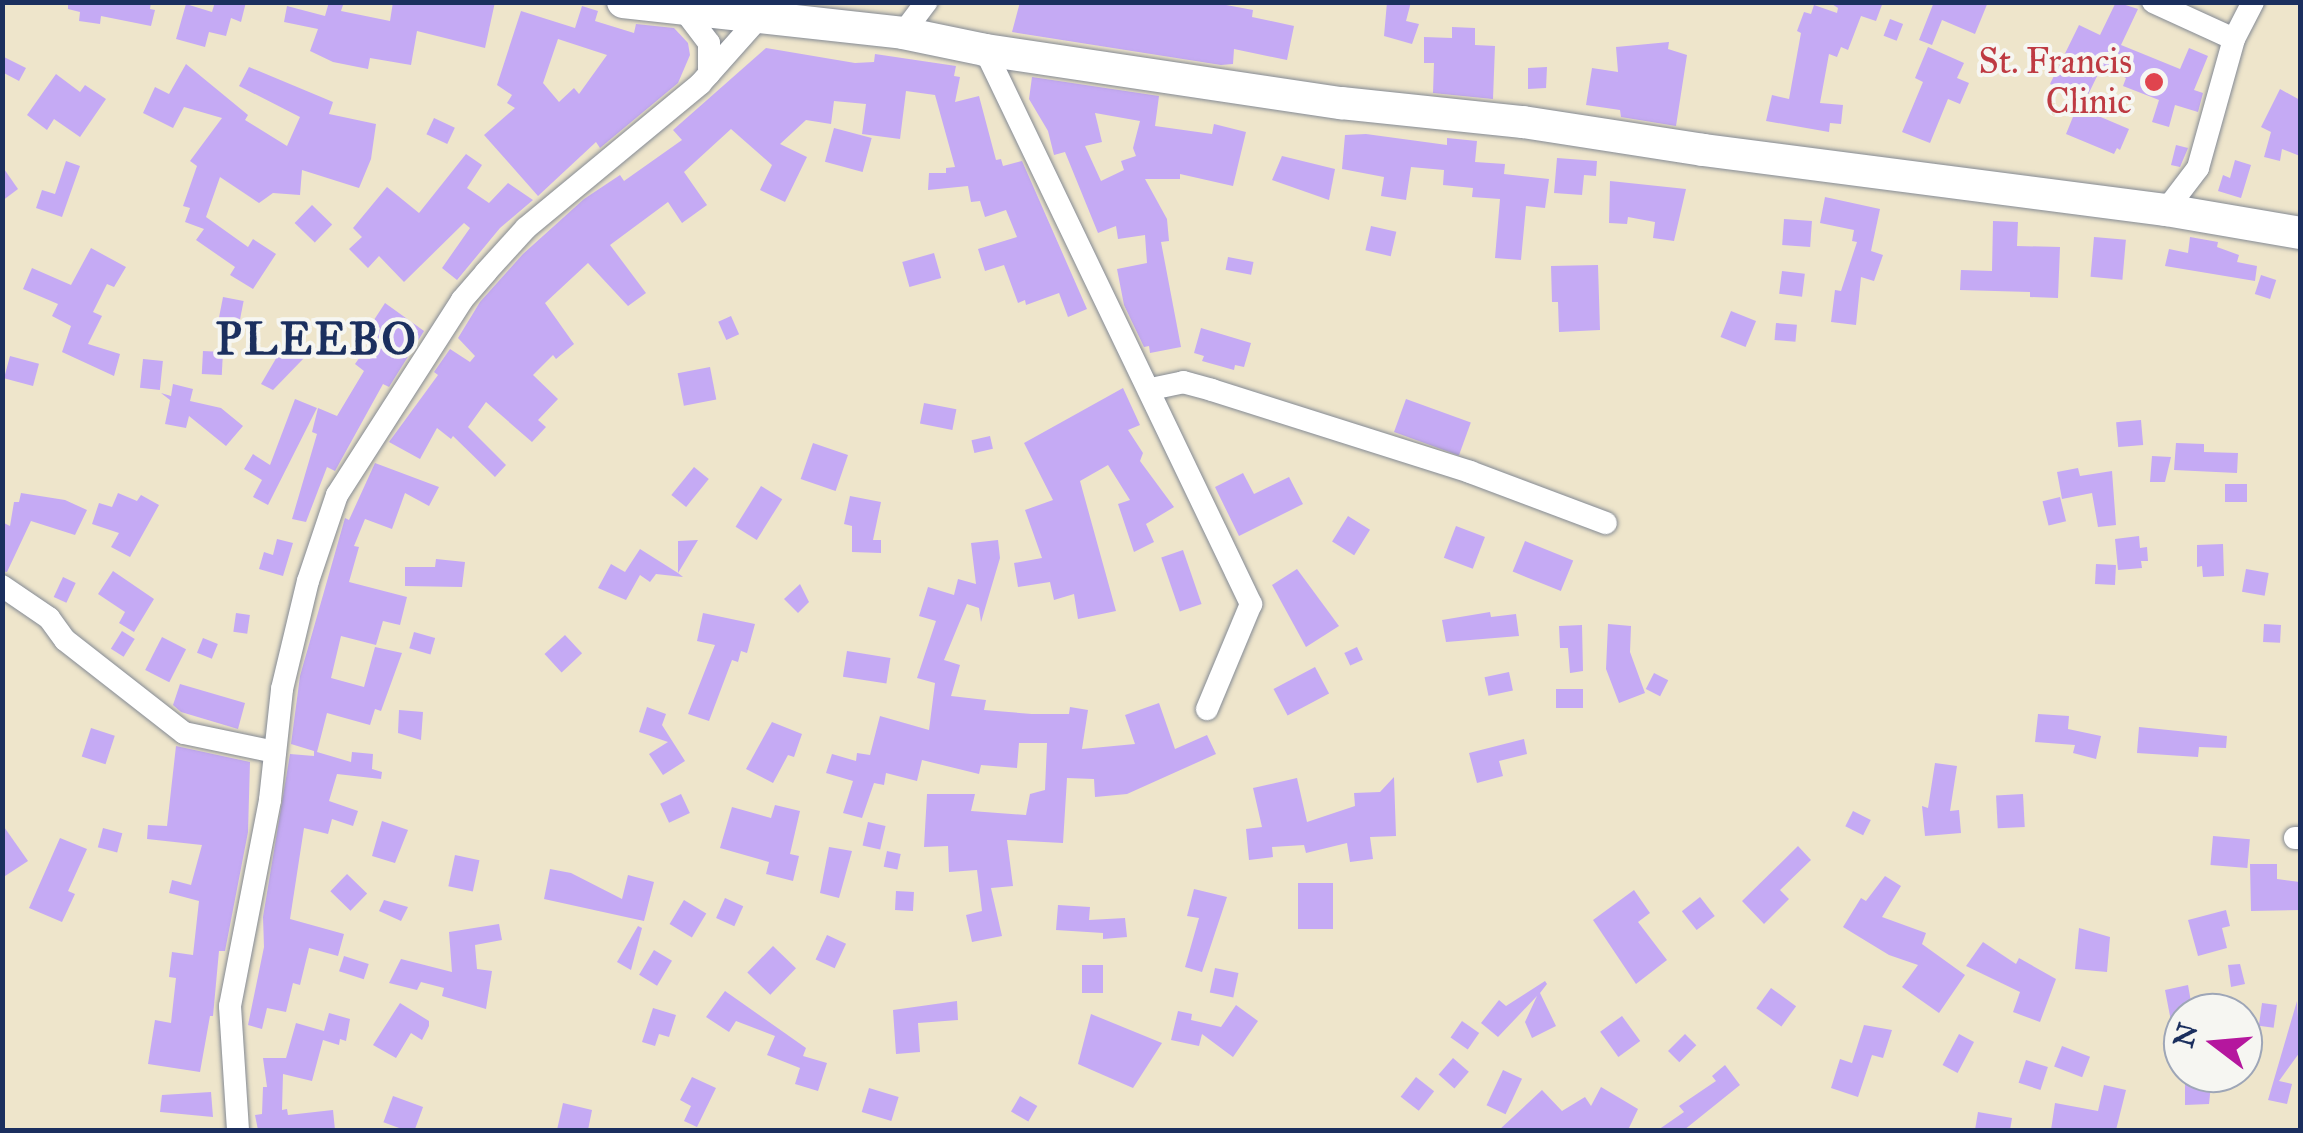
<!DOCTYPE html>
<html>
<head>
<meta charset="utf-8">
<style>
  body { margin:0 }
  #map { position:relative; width:2303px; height:1133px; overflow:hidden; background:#eee5cb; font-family:"IM FELL Great Primer",serif }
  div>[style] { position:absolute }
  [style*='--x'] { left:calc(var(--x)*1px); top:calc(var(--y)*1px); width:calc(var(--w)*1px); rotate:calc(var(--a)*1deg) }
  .building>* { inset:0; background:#c5aaf4; transform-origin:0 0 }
  .roads { filter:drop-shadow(0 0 2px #848a94) drop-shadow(0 0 2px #848a94) }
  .minor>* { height:22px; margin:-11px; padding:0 11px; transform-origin:11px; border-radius:11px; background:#fff }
  .highway>* { height:32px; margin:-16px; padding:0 16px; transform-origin:16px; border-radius:16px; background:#fff }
  .dots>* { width:28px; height:28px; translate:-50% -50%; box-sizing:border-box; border:5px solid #f6f6f2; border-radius:50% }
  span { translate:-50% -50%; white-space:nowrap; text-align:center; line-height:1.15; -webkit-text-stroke:8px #f6f6f2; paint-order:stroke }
  .health-label { font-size:35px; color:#be3a42 }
  .right { translate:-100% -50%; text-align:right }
  .district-label { font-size:45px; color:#1b2f5e; font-weight:700; letter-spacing:2.5px }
  .frame { position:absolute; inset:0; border:5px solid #1b2f5e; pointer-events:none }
  .north { position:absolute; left:2163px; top:993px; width:100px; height:100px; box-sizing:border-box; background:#f6f6f2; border:2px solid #9ea6b7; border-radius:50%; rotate:286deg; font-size:28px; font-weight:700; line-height:40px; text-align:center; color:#1b2f5e }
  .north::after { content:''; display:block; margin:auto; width:35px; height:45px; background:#b5179e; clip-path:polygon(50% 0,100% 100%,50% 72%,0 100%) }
</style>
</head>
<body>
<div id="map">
  <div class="building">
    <i style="clip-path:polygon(68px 2px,151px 2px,150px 9px,155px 10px,151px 26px,101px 16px,100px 24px,79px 21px,80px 12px,68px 9px)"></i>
    <i style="clip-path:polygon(215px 2px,246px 2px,241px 22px,231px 18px,226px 36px,209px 32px,205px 47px,176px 39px,186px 4px,212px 12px)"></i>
    <i style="clip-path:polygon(329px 2px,344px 2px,341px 11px,390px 21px,393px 2px,495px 2px,485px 48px,417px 31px,411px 65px,370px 58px,368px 69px,333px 62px,310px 51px,318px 29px,284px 22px,287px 6px,325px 16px)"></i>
    <i style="clip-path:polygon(1020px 2px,1210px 2px,1253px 10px,1252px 17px,1294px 26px,1287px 60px,1234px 49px,1233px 64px,1221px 65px,1012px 32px)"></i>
    <i style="clip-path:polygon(1387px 2px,1411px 2px,1406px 21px,1419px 24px,1412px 44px,1384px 36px)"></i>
    <i style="clip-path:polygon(1829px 2px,1883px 2px,1876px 21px,1861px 16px,1848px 50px,1841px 47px,1837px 57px,1829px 54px,1820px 103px,1843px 105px,1841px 124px,1830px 123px,1829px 132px,1766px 121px,1772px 95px,1789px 99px,1801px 33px,1797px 31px,1804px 12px,1811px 14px,1814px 5px,1837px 13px,1838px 8px)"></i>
    <i style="clip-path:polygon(1934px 2px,1988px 2px,1975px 34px,1942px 20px,1932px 45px,1919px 40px)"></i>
    <i style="clip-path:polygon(2116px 2px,2138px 9px,2121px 45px,2180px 69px,2189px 48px,2208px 56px,2194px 90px,2203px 93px,2198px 112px,2175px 105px,2169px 127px,2152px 122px,2159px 100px,2123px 86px,2126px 78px,2102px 66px,2085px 101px,2050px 84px,2079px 25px,2100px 35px)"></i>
    <i style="clip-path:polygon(evenodd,582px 6px,598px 11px,595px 21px,634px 33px,636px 24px,674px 28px,688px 43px,690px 55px,678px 83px,600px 148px,596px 142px,538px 196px,484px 135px,515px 108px,507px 103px,512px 95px,497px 85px,521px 11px,575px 28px,582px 6px,558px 39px,607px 55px,579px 94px,574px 88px,559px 102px,543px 83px,558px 39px)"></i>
    <i style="left:1890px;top:19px;width:14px;height:18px;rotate:21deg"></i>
    <i style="clip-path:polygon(1452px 27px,1475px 28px,1475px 45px,1495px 46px,1493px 99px,1433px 93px,1434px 63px,1424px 63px,1424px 37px,1452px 38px)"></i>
    <i style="clip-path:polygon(1669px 42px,1668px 49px,1687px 55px,1676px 126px,1621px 117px,1620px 110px,1586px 105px,1592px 68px,1618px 72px,1616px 47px)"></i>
    <i style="clip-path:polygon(1928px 47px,1964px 63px,1957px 78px,1969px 83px,1960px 104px,1948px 99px,1930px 143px,1902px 132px,1923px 82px,1915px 78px)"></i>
    <i style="clip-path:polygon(766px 48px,855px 63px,874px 62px,875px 54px,956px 66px,954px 76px,960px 77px,955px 102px,979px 96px,996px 160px,1001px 159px,1003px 166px,1022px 161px,1087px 309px,1068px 317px,1059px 293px,1026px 305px,1025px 300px,1018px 303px,1004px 265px,985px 271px,978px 249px,1017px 237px,1006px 210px,985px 217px,980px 201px,971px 202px,968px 186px,928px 190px,929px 173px,946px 173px,946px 168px,955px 167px,935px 95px,906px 91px,900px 139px,862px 134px,866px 104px,834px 101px,831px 124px,806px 120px,780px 144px,807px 157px,785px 202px,760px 190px,772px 165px,731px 129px,684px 172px,707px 205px,682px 223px,668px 202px,610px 245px,646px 293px,628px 306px,588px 263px,545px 303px,574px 344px,556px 359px,553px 355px,533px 375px,558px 399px,538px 420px,546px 427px,532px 442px,486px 402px,468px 427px,506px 465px,495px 477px,453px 436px,451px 439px,437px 428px,420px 459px,389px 442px,438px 375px,434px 372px,450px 349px,470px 362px,475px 356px,458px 338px,480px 302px,523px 254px,584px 199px,620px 175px,624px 181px,682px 140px,673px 130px)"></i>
    <i style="clip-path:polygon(2px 56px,26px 68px,19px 81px,2px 72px)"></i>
    <i style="clip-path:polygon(186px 64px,248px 115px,245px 120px,287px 146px,300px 117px,239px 86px,249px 67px,333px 102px,329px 114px,376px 124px,371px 159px,359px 188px,302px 170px,300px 195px,273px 193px,259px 203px,220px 177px,206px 217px,248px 247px,253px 239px,276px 254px,253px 289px,230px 275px,235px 267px,196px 240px,204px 229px,185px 222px,190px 208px,183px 206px,197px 166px,190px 161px,222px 118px,184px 107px,173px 128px,143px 113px,155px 87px,169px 94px)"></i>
    <i style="clip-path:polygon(1547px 67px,1546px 88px,1528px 89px,1528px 68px)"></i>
    <i style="clip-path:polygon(56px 74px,80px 92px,85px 85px,106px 99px,80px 137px,54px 119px,47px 130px,27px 115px)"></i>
    <i style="clip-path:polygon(evenodd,1032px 77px,1159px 96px,1155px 126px,1212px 134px,1214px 124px,1246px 132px,1233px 186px,1180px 174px,1180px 179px,1145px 179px,1167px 219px,1169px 241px,1161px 242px,1181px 347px,1150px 353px,1149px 346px,1144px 347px,1124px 305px,1117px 269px,1147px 263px,1145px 235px,1118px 239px,1116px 226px,1098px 233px,1065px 152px,1054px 155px,1048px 131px,1029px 99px,1032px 77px,1095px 113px,1140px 121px,1133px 148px,1136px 156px,1121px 161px,1124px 170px,1101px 181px,1085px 146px,1102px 142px,1095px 113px)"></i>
    <i style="clip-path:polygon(2280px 89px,2300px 100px,2300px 156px,2282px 149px,2280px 161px,2264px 157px,2271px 132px,2261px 127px)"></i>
    <i style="clip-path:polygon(2077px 107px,2129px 129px,2120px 150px,2117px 148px,2114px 154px,2066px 134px)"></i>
    <i style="left:434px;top:118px;width:23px;height:18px;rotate:25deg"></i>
    <i style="left:834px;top:128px;width:39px;height:35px;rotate:15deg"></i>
    <i style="clip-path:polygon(1366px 134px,1447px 145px,1447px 138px,1477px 141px,1475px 162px,1505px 164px,1504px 174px,1549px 179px,1545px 208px,1526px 206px,1521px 260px,1495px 258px,1500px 199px,1472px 197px,1473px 188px,1443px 185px,1444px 170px,1411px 167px,1406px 200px,1381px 196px,1384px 177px,1342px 169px,1345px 135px)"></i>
    <i style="clip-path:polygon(2176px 145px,2188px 148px,2180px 167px,2171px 165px)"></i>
    <i style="clip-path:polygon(466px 154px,482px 165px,467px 188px,489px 203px,508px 183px,533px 200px,500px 228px,457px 280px,442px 268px,470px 228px,464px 223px,404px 282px,379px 256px,368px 268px,349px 249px,362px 237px,353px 228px,387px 187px,419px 213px)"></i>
    <i style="clip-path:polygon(1282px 156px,1335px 169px,1329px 200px,1272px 180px)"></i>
    <i style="clip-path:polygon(1557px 158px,1597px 161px,1596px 176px,1584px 175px,1582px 195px,1554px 193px)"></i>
    <i style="clip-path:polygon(2235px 160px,2251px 165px,2241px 198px,2218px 191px,2223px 175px,2230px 178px)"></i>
    <i style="clip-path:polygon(66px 161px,80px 166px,62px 217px,36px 208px,42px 190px,55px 194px)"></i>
    <i style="clip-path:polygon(2px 166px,18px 189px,2px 201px)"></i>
    <i style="clip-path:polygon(1610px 181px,1686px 189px,1674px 241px,1653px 238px,1655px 222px,1628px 217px,1627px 224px,1609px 223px)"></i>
    <i style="clip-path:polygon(1825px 197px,1880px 209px,1871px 251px,1883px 255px,1874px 281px,1861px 277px,1856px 325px,1831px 322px,1835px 290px,1841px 291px,1857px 242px,1852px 241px,1854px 230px,1820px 223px)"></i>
    <i style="left:312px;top:205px;width:28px;height:25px;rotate:44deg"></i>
    <i style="left:1784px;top:219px;width:28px;height:26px;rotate:4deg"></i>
    <i style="clip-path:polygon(1993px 221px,2018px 222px,2017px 246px,2060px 247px,2058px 298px,2030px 297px,2030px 292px,1960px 290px,1961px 270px,1992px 271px)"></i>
    <i style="left:1371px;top:226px;width:26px;height:25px;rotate:13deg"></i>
    <i style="left:2094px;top:237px;width:32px;height:40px;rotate:5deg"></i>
    <i style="clip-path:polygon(2190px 237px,2218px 242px,2217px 247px,2239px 255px,2237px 262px,2257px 266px,2255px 281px,2165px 266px,2169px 249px,2188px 253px)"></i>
    <i style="clip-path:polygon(91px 248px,126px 267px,114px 287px,107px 284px,93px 312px,102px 316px,88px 344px,120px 354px,114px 376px,62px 352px,71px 326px,52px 316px,58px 304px,23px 289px,32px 268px,71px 285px)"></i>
    <i style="left:934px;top:253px;width:26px;height:33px;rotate:74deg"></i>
    <i style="left:1228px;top:257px;width:26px;height:13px;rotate:11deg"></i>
    <i style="clip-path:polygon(1598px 265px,1600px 330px,1559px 332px,1558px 302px,1552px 302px,1551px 266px)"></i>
    <i style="left:1782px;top:271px;width:23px;height:23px;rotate:7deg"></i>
    <i style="left:2261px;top:275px;width:16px;height:20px;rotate:18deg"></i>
    <i style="left:223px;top:297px;width:21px;height:25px;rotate:11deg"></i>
    <i style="clip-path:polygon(385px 303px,424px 331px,389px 387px,383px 384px,335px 471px,327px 467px,306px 522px,292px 519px,317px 434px,312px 432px,318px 408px,337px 416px,364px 371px,355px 364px,380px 328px,372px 323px)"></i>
    <i style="left:1731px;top:311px;width:27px;height:28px;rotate:22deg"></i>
    <i style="left:731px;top:316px;width:20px;height:14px;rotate:66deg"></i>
    <i style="left:1776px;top:323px;width:21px;height:17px;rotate:5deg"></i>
    <i style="clip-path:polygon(1201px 328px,1251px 343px,1244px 367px,1235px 365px,1234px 370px,1202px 361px,1204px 356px,1194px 353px)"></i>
    <i style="clip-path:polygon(288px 338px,305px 357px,273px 390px,261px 384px)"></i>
    <i style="left:203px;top:351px;width:20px;height:23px;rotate:3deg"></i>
    <i style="left:10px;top:356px;width:30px;height:23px;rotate:15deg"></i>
    <i style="left:143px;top:359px;width:20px;height:29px;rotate:6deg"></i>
    <i style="left:710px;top:367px;width:33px;height:33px;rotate:79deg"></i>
    <i style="clip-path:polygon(173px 384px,193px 389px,190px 401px,221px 408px,243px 426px,226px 446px,189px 416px,186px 428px,165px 424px,170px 400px,161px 393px,171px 396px)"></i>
    <i style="clip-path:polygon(1123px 388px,1140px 425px,1128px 430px,1143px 453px,1140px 461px,1174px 507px,1146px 524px,1154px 542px,1134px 552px,1118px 504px,1130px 500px,1108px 465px,1080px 481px,1116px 611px,1078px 619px,1074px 594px,1054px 600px,1050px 582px,1018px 587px,1014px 563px,1042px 558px,1025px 510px,1053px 500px,1024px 443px)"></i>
    <i style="clip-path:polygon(295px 399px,317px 408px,268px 505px,253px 497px,262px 480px,244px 469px,253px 454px,270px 465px)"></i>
    <i style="left:1406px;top:399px;width:69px;height:35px;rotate:20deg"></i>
    <i style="left:924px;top:403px;width:33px;height:21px;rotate:11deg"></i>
    <i style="left:2141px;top:420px;width:25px;height:25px;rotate:85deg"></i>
    <i style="left:990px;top:436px;width:13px;height:19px;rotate:77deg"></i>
    <i style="left:813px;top:443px;width:37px;height:38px;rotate:19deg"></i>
    <i style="clip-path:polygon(2176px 443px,2204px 444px,2204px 452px,2238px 453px,2237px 473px,2174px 470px)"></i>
    <i style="clip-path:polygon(2152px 456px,2171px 457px,2165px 482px,2150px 482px)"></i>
    <i style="clip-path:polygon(375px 463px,439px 487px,429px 506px,405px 493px,392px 529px,365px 519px,354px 546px,359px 547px,349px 582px,407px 597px,400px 625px,383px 621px,376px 645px,341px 636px,331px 678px,364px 687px,375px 647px,402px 653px,381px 711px,375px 709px,370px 725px,327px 713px,317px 752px,351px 762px,352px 752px,373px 754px,372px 769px,382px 772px,381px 779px,337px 774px,329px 801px,358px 811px,353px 826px,332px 819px,328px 834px,304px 828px,290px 919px,344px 934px,338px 956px,309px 948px,300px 985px,293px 983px,286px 1012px,267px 1008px,262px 1029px,248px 1025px,264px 947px,263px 917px,290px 754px,314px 756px,314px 751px,291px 744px,300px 676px,343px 525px,345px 518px,349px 520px)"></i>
    <i style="left:694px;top:467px;width:19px;height:36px;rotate:39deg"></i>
    <i style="clip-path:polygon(2078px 468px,2080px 476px,2112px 471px,2116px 525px,2098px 527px,2092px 493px,2062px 499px,2057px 472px)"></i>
    <i style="clip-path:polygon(1243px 473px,1254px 494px,1289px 477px,1303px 504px,1239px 536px,1215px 487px)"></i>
    <i style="left:2225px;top:484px;width:22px;height:18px"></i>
    <i style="left:761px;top:486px;width:25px;height:48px;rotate:32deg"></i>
    <i style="clip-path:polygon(21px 493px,65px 500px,87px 510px,75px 535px,31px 521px,7px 572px,2px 571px,2px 522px,10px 526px,14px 502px,19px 502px)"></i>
    <i style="clip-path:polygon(118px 493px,137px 501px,141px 495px,159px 505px,130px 557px,111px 547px,119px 533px,92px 524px,99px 503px,112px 507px)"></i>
    <i style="clip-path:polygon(850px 496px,881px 502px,873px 540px,881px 540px,881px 553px,852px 552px,852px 526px,844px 524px)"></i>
    <i style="left:2060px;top:497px;width:25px;height:18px;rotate:76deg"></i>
    <i style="left:1348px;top:516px;width:26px;height:30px;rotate:32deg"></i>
    <i style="left:1456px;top:526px;width:31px;height:34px;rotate:21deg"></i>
    <i style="clip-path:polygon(2139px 536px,2140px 548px,2147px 547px,2148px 561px,2141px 561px,2142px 568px,2118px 570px,2115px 539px)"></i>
    <i style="clip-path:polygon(277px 539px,293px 543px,283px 576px,259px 569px,264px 552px,273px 555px)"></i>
    <i style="clip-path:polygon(698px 540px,678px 573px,683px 577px,656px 574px,650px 582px,640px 575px,626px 600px,598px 588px,611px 564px,625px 572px,640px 549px,678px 573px,678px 541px)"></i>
    <i style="clip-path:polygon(998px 540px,1000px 558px,981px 622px,979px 608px,967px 604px,944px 660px,960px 665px,951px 696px,986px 700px,984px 710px,1032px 714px,1069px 714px,1070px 707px,1088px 710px,1082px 749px,1135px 744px,1125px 715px,1159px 703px,1175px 749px,1207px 735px,1216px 754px,1127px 794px,1095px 797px,1094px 779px,1067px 778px,1063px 843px,1007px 840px,1013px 886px,991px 888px,1002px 936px,972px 942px,966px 915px,982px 911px,977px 870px,949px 872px,948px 846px,924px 847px,927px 794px,975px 794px,971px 811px,1026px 815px,1030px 794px,1045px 790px,1047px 743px,1019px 743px,1017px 768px,981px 765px,979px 774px,922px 760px,917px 781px,886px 773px,884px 785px,874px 783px,862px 818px,843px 813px,853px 781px,826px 773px,832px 754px,856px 761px,857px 753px,870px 755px,880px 716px,929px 730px,935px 683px,917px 678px,936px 621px,919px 616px,928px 587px,954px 595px,958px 579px,976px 584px,971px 543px)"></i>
    <i style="left:1525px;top:541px;width:52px;height:33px;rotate:22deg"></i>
    <i style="clip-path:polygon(2223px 544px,2224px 576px,2203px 577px,2202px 566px,2197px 567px,2197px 545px)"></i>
    <i style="left:1183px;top:550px;width:57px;height:23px;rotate:71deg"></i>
    <i style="clip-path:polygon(436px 559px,465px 562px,462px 587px,405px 586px,405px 567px,435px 567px)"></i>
    <i style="left:2096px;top:564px;width:20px;height:20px;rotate:3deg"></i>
    <i style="clip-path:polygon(1297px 569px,1339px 626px,1306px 647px,1272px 585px)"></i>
    <i style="left:2246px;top:569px;width:23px;height:23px;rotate:10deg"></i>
    <i style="clip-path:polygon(113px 571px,154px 599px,134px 632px,119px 623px,125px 612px,98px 594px)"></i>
    <i style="left:63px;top:577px;width:14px;height:22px;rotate:25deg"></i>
    <i style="clip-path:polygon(800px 584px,809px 602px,798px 613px,784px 599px)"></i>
    <i style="clip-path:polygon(1490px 612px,1491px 617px,1516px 614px,1519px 636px,1446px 642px,1442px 620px)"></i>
    <i style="left:236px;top:613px;width:14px;height:19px;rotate:8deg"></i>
    <i style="clip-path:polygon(703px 613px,755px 624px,747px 653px,741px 651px,738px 662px,732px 660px,709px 721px,688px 714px,715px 645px,697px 641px)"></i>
    <i style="clip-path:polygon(1608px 624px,1631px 626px,1630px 652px,1645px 693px,1619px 703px,1606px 669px)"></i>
    <i style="left:2264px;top:624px;width:17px;height:18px;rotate:3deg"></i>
    <i style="clip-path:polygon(1582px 625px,1583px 671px,1570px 673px,1568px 648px,1560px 648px,1559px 626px)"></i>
    <i style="left:122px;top:631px;width:15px;height:21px;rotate:32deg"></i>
    <i style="left:414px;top:632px;width:22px;height:17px;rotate:16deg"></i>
    <i style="left:565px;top:635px;width:25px;height:28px;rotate:47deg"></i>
    <i style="left:162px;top:637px;width:27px;height:37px;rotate:27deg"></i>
    <i style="left:203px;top:638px;width:16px;height:16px;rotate:22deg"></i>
    <i style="left:1357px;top:647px;width:14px;height:14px;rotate:65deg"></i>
    <i style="left:847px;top:651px;width:44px;height:26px;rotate:9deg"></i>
    <i style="left:1315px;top:667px;width:30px;height:47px;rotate:62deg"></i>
    <i style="left:1509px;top:672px;width:19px;height:25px;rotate:78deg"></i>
    <i style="left:1654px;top:673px;width:16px;height:18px;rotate:27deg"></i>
    <i style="clip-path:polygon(180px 684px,245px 703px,238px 729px,181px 712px,173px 705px)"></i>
    <i style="left:1583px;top:689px;width:19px;height:27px;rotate:90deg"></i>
    <i style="clip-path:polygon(647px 707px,666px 714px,662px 725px,685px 761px,663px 775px,649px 754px,668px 742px,639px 732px)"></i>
    <i style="clip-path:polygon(399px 710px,423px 712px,421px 740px,398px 733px)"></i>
    <i style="clip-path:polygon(2038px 714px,2069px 716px,2068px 729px,2101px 736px,2096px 759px,2073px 753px,2075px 745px,2035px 742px)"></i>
    <i style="clip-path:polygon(772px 722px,802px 734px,794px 757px,788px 755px,773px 783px,746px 769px)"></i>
    <i style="clip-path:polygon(2139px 727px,2227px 736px,2226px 748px,2199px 747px,2198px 757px,2137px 753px)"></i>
    <i style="left:91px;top:728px;width:25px;height:30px;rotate:18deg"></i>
    <i style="clip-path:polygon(1524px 739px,1527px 754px,1499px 761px,1503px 776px,1477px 783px,1469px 753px)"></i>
    <i style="clip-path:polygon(176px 746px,250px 762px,248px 832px,225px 951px,219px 951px,213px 1016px,210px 1016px,200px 1072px,148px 1064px,155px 1020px,171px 1023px,176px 978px,169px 977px,172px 952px,193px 955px,199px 901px,169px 893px,172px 880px,191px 885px,202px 845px,147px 839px,148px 825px,167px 826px)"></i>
    <i style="clip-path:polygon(1935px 763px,1957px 766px,1950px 811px,1959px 810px,1961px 833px,1925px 836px,1922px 806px,1928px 808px)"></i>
    <i style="clip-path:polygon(1394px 777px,1396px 836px,1370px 837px,1373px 859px,1350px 862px,1347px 843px,1306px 853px,1304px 845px,1272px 847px,1273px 857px,1249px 860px,1246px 829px,1262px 827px,1253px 788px,1297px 778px,1307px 822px,1355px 806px,1354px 793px,1380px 792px)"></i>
    <i style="left:681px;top:794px;width:21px;height:23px;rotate:65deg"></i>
    <i style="left:2023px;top:794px;width:33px;height:27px;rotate:87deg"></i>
    <i style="clip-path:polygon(775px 805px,800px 811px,790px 854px,799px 856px,793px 881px,766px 874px,769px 862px,720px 848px,732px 807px,771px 818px)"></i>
    <i style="left:1853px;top:811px;width:20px;height:17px;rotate:27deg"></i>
    <i style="clip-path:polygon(382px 821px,408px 830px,395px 863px,372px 856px)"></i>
    <i style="left:868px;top:822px;width:18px;height:24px;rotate:13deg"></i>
    <i style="clip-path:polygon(2px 824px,28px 861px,2px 878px)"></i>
    <i style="left:103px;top:828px;width:20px;height:20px;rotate:15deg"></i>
    <i style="left:2213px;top:836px;width:37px;height:29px;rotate:5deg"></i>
    <i style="clip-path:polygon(60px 838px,87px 849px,68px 891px,75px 894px,62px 922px,29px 908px)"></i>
    <i style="clip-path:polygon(1798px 846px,1811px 860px,1780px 890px,1789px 899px,1764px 924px,1742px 901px)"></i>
    <i style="clip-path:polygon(829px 847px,852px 851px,839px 898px,820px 893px)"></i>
    <i style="left:887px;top:851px;width:14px;height:16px;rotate:12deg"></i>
    <i style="left:455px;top:855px;width:25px;height:32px;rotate:12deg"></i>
    <i style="clip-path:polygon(2250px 864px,2277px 864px,2277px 879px,2300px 882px,2300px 910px,2251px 911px)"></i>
    <i style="clip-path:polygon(550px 869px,571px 873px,622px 899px,628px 875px,654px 882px,644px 921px,544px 899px)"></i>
    <i style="left:347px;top:874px;width:28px;height:24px;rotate:44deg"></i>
    <i style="clip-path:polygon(1885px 876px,1901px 886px,1882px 917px,1926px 933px,1922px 944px,1965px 975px,1939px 1013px,1902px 987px,1918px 965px,1889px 955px,1843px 927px,1861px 898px,1866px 901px)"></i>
    <i style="left:1298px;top:883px;width:35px;height:46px"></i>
    <i style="clip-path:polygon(1194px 889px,1227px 897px,1202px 972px,1185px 967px,1199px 918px,1187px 916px)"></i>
    <i style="clip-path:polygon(1634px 890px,1650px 913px,1638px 922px,1667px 960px,1636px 984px,1593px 920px)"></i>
    <i style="left:896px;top:891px;width:18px;height:19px;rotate:3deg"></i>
    <i style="left:1700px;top:897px;width:24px;height:23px;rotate:52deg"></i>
    <i style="left:725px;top:898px;width:20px;height:22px;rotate:24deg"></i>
    <i style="clip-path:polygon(384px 900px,408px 907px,401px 921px,379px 911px)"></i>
    <i style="left:684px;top:900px;width:26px;height:28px;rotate:31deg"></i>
    <i style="clip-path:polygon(1058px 905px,1090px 907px,1089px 920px,1125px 918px,1127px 937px,1103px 939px,1103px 933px,1056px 930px)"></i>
    <i style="clip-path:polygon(2226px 910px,2230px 926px,2222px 928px,2227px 948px,2198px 956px,2188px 920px)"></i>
    <i style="clip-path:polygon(499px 924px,502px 940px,475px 945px,477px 969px,492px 971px,486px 1009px,442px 996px,444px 988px,421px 982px,417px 990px,389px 983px,401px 959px,452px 972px,449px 932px)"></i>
    <i style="clip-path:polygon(638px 926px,642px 928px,631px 970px,617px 962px)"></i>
    <i style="clip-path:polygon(2079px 928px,2110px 937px,2107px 972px,2075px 969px)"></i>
    <i style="left:827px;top:935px;width:21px;height:27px;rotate:25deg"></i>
    <i style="clip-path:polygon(1983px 942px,2016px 964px,2019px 958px,2056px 979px,2040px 1022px,2013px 1012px,2020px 992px,1966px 966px)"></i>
    <i style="left:773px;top:946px;width:32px;height:37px;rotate:44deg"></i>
    <i style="left:654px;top:950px;width:21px;height:29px;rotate:31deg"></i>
    <i style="left:344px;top:956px;width:26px;height:16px;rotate:18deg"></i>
    <i style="clip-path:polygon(2240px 964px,2245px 984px,2231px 987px,2228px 965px)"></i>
    <i style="left:1082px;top:965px;width:21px;height:28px"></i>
    <i style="left:1215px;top:968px;width:24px;height:25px;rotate:12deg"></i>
    <i style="clip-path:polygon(1545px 981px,1547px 984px,1540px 993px,1556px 1026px,1532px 1038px,1525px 1022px,1537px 996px,1498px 1037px,1481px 1023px,1499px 1000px,1506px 1006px)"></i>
    <i style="clip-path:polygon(2188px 985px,2193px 1013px,2183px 1013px,2183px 1047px,2176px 1047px,2165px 990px)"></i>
    <i style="left:1771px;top:988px;width:31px;height:25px;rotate:36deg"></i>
    <i style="clip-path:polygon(725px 991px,806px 1048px,803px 1056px,827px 1063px,818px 1091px,795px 1084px,800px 1068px,767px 1055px,775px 1036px,736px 1021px,729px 1032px,706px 1017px)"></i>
    <i style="clip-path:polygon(957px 1001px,958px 1020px,918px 1023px,920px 1052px,896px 1054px,893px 1010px)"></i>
    <i style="clip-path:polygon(2297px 1001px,2300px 1052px,2279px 1081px,2292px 1084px,2287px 1104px,2268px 1100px)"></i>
    <i style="clip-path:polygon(400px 1003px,429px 1021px,429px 1026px,422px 1040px,411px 1033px,396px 1058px,373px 1045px)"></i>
    <i style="left:2262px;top:1003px;width:15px;height:23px;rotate:8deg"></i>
    <i style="clip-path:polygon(1236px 1005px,1258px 1021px,1233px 1057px,1202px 1034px,1199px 1046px,1171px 1040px,1178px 1011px,1192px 1014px,1191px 1020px,1221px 1027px)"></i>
    <i style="clip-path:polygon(653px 1008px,676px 1015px,669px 1037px,659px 1034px,655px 1046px,642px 1042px)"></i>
    <i style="clip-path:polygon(329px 1013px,350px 1019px,346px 1041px,340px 1039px,339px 1045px,323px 1040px,312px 1081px,283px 1074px,282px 1110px,287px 1109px,288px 1115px,333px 1110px,335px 1130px,258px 1130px,255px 1115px,262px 1114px,263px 1087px,267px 1087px,263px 1058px,286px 1058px,296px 1023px,324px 1031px)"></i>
    <i style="clip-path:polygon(1091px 1014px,1162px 1043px,1133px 1088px,1078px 1064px)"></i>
    <i style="left:1622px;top:1016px;width:31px;height:27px;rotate:54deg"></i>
    <i style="left:1462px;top:1021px;width:21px;height:20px;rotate:35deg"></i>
    <i style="clip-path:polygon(1864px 1025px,1892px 1030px,1883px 1058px,1872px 1055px,1858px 1097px,1831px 1088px,1840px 1059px,1852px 1063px)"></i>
    <i style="left:1685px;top:1034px;width:16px;height:24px;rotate:45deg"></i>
    <i style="left:1959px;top:1034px;width:17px;height:35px;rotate:28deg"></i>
    <i style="left:2062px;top:1046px;width:30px;height:22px;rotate:21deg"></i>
    <i style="left:1453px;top:1058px;width:21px;height:22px;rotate:41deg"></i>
    <i style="left:2026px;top:1060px;width:23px;height:24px;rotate:18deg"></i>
    <i style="clip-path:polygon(1725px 1065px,1740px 1085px,1684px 1130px,1658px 1130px,1684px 1112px,1679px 1106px,1716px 1081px,1712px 1076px)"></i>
    <i style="left:1503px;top:1070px;width:21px;height:39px;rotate:25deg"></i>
    <i style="clip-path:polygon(2185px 1073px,2212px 1075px,2209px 1104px,2185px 1105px)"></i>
    <i style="clip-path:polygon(692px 1077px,716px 1088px,697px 1127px,684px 1121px,691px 1106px,680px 1100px)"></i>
    <i style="left:1416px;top:1077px;width:23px;height:25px;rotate:38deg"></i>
    <i style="clip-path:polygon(2104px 1085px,2126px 1090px,2116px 1130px,2051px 1130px,2055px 1103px,2098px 1111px)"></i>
    <i style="clip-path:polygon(1601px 1087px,1638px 1109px,1628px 1130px,1499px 1130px,1542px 1090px,1562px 1111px,1585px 1097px,1591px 1106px)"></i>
    <i style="left:869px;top:1088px;width:31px;height:25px;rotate:17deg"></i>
    <i style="clip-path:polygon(211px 1092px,213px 1117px,160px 1112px,162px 1095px)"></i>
    <i style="left:393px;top:1096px;width:32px;height:28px;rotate:20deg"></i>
    <i style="left:1020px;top:1096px;width:20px;height:18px;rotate:30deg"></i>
    <i style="clip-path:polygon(563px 1103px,592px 1110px,588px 1130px,557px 1130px)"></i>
    <i style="clip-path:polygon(1978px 1112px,2012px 1118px,2010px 1130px,1975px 1130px)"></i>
  </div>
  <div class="roads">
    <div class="minor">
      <i style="--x:2153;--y:2;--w:89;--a:24.6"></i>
      <i style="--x:2234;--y:39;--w:134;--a:105.6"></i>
      <i style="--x:2198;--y:168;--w:53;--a:127.3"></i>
      <i style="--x:684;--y:10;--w:41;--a:52.9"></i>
      <i style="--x:709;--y:43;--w:31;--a:90"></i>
      <i style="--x:903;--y:33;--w:39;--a:-53"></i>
      <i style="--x:2234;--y:39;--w:42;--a:-62.8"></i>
      <i style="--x:985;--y:50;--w:615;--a:64.35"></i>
      <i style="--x:1251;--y:604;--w:114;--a:112.7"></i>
      <i style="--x:1151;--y:389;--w:33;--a:-12"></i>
      <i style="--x:1183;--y:382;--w:30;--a:15"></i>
      <i style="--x:1212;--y:390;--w:271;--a:17.6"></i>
      <i style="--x:1470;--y:472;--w:145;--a:20.6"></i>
      <i style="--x:2;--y:586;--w:57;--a:34.2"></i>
      <i style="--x:49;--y:618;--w:27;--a:54"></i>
      <i style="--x:65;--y:640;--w:151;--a:38"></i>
      <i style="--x:184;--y:733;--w:93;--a:11.8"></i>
      <i style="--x:2295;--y:838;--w:5;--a:0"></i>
      <i style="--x:238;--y:1130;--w:124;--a:-93.7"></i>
      <i style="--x:230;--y:1006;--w:210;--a:-79"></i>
      <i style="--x:270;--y:800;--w:112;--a:-83.8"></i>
      <i style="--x:282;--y:689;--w:111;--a:-76.5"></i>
      <i style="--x:308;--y:581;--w:91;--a:-71.4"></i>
      <i style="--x:337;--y:495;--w:232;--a:-57.3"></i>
      <i style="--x:462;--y:300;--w:37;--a:-49"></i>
      <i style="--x:486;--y:272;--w:59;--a:-47.7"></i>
      <i style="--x:526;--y:228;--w:226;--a:-39.6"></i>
      <i style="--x:700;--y:84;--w:87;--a:-48.3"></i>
    </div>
    <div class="highway">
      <i style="--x:623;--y:2;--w:282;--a:6.3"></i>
      <i style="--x:903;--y:33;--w:84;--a:11.7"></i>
      <i style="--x:985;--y:50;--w:360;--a:8.5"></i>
      <i style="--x:1341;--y:103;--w:183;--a:6"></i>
      <i style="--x:1523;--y:122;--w:182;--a:8.8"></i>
      <i style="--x:1703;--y:150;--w:467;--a:7.4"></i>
      <i style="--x:2166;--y:210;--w:136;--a:9.7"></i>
    </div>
  </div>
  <div class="dots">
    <i style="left:2154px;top:82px;background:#e0444e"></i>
  </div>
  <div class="health-label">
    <span class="right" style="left:2132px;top:82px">St. Francis<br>Clinic</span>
  </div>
  <div class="district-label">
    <span style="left:317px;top:339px">PLEEBO</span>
  </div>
  <div class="frame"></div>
  <div class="north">N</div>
</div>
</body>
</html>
